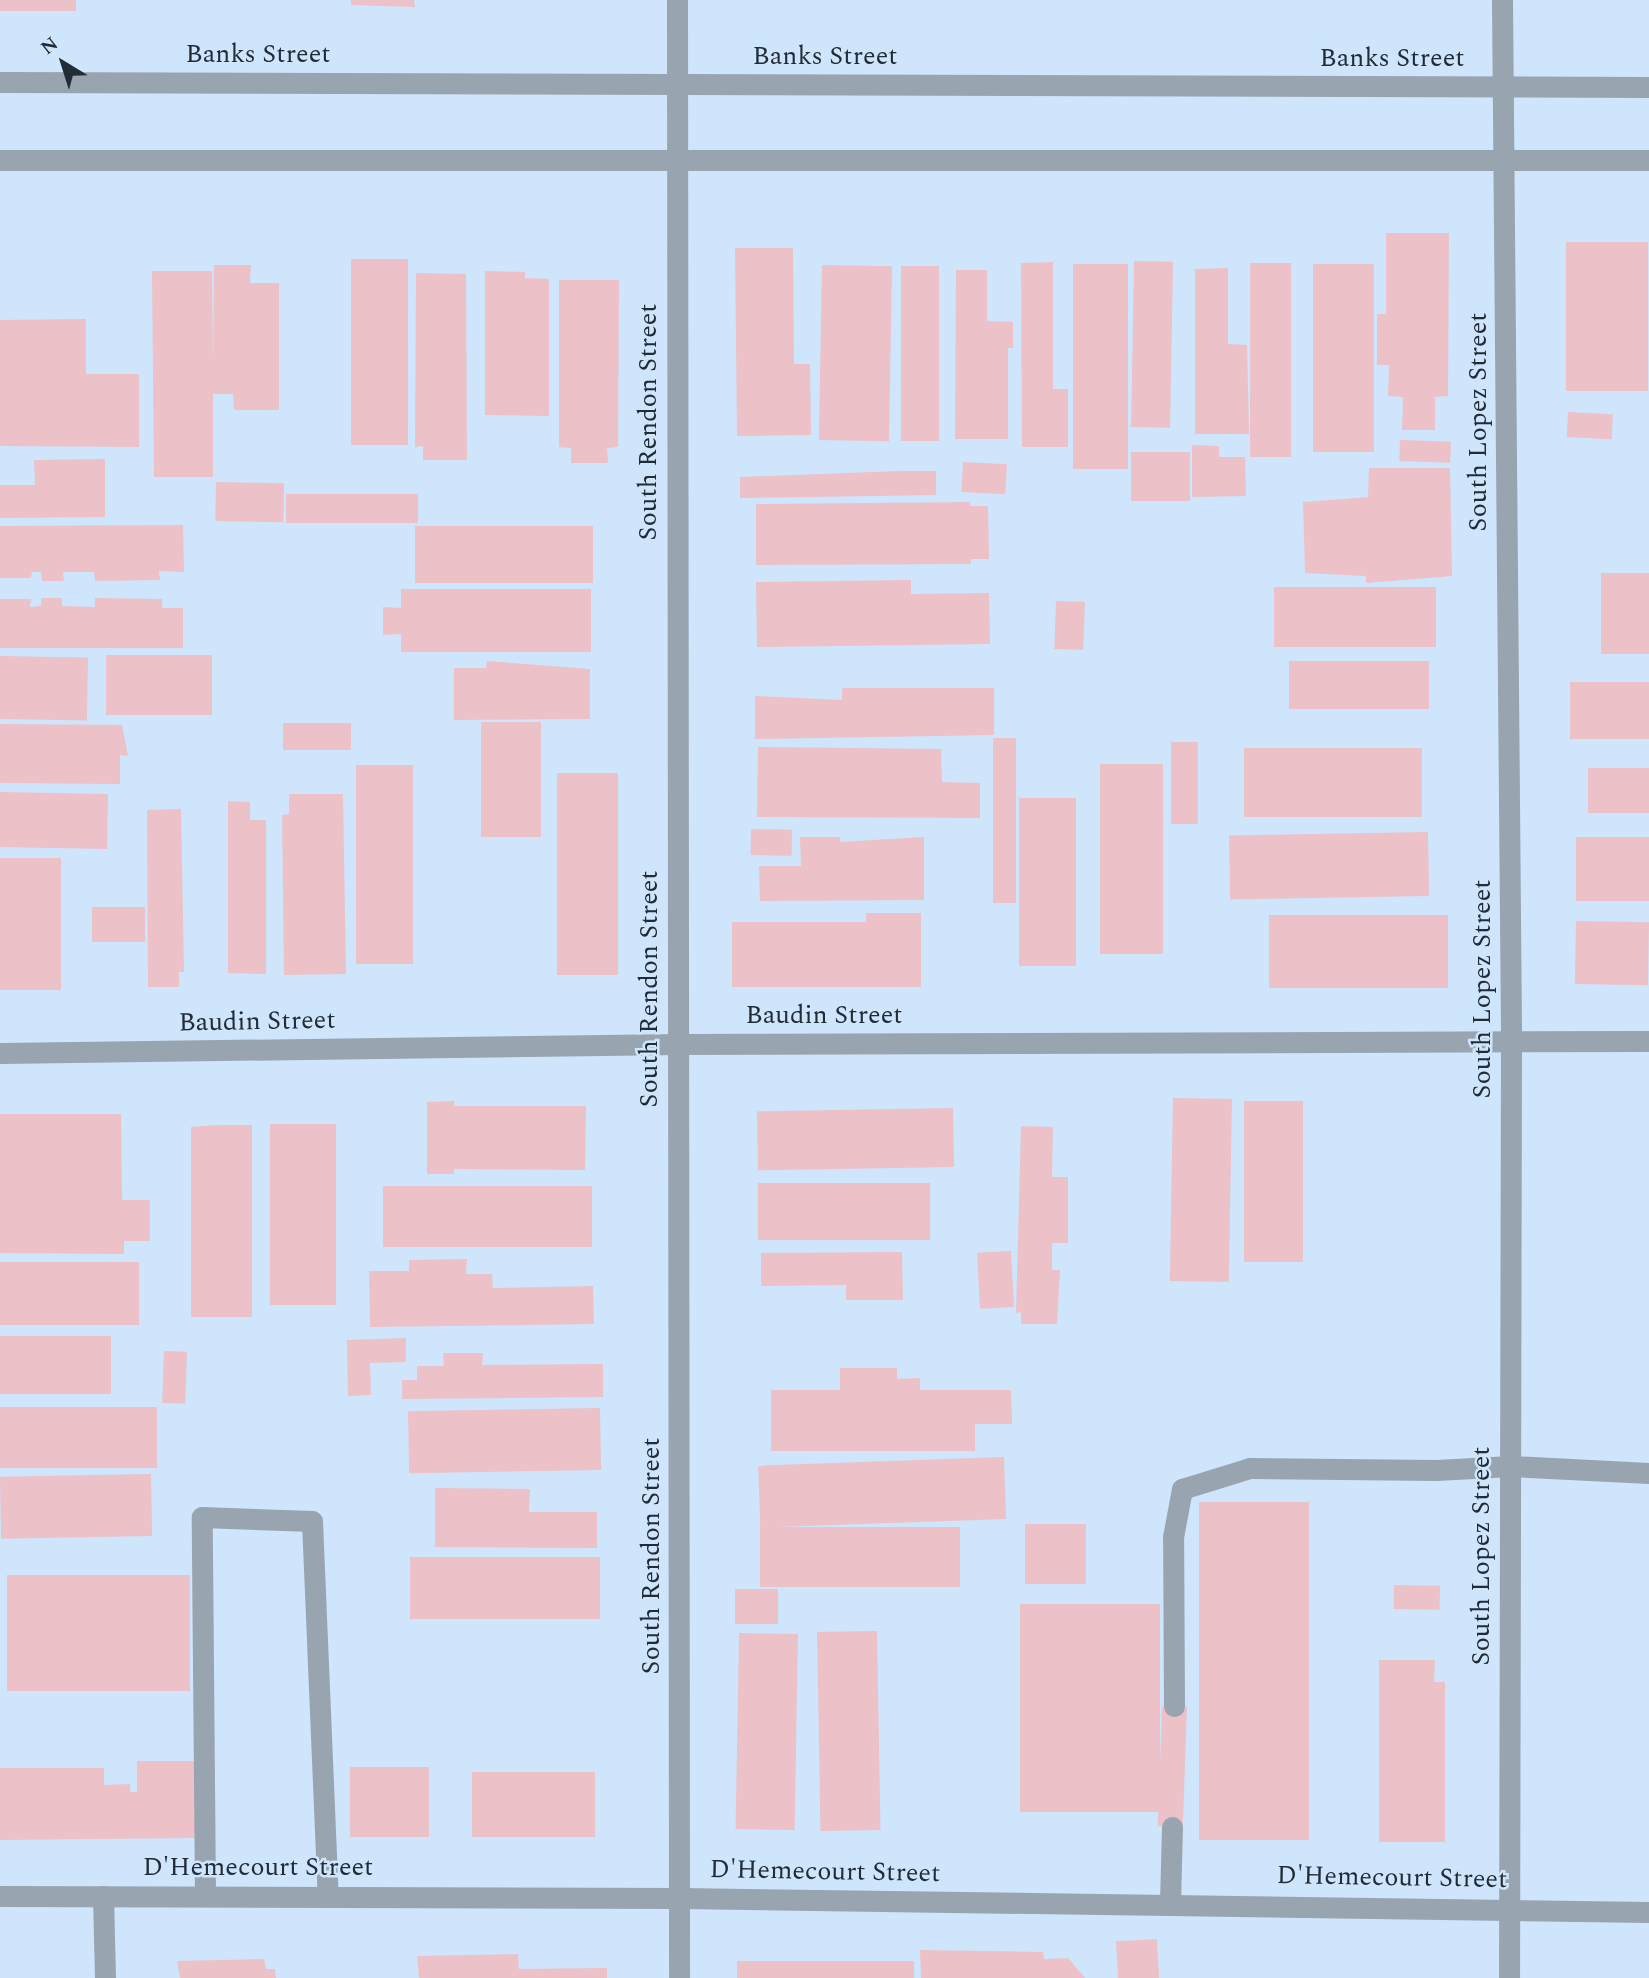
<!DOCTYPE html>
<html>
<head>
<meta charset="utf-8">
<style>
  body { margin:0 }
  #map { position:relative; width:1649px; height:1978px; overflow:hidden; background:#cee5fc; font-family:Spectral,serif }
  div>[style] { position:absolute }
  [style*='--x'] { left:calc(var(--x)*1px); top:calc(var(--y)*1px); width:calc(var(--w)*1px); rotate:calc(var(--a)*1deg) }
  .building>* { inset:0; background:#ecc1c7; transform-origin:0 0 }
  .lane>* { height:21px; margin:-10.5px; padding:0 10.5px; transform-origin:10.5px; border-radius:10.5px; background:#98a4b0 }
  .street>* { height:21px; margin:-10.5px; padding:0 10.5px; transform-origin:10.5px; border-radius:10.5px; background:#98a4b0 }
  span { translate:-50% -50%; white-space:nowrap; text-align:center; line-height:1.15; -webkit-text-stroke:5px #cee5fc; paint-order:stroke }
  .street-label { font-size:26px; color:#212c37 }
  .north { position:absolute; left:28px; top:28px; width:70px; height:70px; -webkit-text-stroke:5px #cee5fc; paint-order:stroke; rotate:322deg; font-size:19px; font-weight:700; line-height:28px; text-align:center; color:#212c37 }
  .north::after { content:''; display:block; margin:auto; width:24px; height:32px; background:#212c37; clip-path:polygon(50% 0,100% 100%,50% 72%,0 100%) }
</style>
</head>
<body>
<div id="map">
  <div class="building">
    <i style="left:0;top:0;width:76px;height:11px"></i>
    <i style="clip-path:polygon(351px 0,414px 0,415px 7px,351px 5px)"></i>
    <i style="clip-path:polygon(1386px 233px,1449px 233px,1448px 396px,1435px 397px,1435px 430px,1402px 430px,1403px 397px,1388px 396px,1389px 365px,1377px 365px,1377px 314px,1386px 314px)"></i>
    <i style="left:1566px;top:242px;width:82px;height:149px"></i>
    <i style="clip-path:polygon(735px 248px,793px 248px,794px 364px,810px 364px,811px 435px,737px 436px)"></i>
    <i style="left:351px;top:259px;width:57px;height:186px"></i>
    <i style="left:1134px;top:261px;width:39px;height:166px;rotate:1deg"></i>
    <i style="clip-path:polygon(1053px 262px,1053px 389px,1068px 389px,1068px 447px,1022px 447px,1021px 263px)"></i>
    <i style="left:1291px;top:263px;width:194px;height:41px;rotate:90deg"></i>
    <i style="left:1073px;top:264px;width:55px;height:205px"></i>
    <i style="left:1313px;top:264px;width:61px;height:188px"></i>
    <i style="clip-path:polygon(214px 265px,251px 265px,250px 283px,279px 283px,279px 410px,234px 410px,233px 394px,213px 394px,213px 477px,154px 477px,152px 271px,212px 271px,213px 364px)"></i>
    <i style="left:822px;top:265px;width:70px;height:175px;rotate:1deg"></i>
    <i style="left:901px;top:266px;width:38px;height:175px"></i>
    <i style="clip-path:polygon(1228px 268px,1228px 344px,1247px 345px,1249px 434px,1195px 434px,1195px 269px)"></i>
    <i style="clip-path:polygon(956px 270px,987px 270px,987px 321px,1013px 322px,1013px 348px,1008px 348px,1008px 439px,955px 439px)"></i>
    <i style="clip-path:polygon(485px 271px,525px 272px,525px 278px,549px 279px,549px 416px,485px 415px)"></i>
    <i style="clip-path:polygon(416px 273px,466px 274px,467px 460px,423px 460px,423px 446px,415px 447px)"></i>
    <i style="clip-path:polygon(559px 280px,619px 280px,618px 447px,607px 448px,608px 463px,571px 463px,571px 448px,559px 447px)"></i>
    <i style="clip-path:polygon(86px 319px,86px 374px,139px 374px,139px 447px,0 446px,0 320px)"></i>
    <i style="left:1568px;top:412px;width:45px;height:25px;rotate:3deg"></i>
    <i style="left:1400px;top:440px;width:51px;height:21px;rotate:2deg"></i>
    <i style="clip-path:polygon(1192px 445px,1219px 446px,1219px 457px,1245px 457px,1246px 496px,1192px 497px)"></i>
    <i style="left:1190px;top:452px;width:49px;height:59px;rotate:90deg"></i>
    <i style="clip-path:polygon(105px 459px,105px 517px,0 518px,0 485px,35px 485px,34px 460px)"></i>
    <i style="left:963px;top:462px;width:44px;height:30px;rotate:3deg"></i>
    <i style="clip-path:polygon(1369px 468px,1450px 468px,1452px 576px,1366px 583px,1366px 576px,1305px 573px,1303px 502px,1368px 497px)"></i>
    <i style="clip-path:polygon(899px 471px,936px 471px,936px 495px,740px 498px,740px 477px)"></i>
    <i style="left:216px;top:482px;width:68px;height:39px;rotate:1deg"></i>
    <i style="left:418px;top:494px;width:29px;height:132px;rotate:90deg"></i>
    <i style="clip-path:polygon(970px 502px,970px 506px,988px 506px,989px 559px,971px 559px,971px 564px,756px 565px,756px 504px)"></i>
    <i style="clip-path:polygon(183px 525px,184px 572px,159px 571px,160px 580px,95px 581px,94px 572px,63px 572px,64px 581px,42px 581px,41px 572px,32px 572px,31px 578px,0 578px,0 526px)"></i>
    <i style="left:415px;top:526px;width:178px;height:57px"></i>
    <i style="left:1649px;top:573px;width:81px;height:48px;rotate:90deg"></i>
    <i style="clip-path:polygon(911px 580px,911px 594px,989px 593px,990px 644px,757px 647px,756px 582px)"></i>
    <i style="left:1274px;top:587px;width:162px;height:60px"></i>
    <i style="clip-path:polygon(401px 589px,591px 589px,591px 652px,401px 652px,401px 634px,383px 635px,383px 607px,401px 608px)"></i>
    <i style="clip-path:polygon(41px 598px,62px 598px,62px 606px,95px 607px,95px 598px,162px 599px,162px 608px,183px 608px,183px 648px,0 648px,0 599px,31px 599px,30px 607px,41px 606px)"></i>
    <i style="left:1056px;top:601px;width:29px;height:48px;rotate:2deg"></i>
    <i style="left:106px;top:655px;width:106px;height:60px"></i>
    <i style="left:0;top:656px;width:88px;height:63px;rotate:1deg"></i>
    <i style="clip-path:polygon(487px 661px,590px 669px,590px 719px,454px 720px,454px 668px,486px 668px)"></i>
    <i style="left:1429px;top:661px;width:48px;height:140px;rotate:90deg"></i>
    <i style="left:1570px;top:682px;width:79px;height:57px"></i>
    <i style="clip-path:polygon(842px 688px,994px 688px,994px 735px,755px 739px,755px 696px,842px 700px)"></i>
    <i style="left:541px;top:722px;width:115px;height:60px;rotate:90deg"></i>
    <i style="left:283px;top:723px;width:68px;height:27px"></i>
    <i style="clip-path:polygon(0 724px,122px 725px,128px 756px,120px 755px,120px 784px,0 783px)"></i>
    <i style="left:993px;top:738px;width:23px;height:165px"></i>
    <i style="left:1171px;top:742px;width:27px;height:82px"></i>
    <i style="clip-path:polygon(758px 747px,941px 749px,942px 782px,980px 783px,980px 818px,757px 817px)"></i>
    <i style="left:1244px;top:748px;width:178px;height:69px"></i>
    <i style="left:1100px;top:764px;width:63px;height:190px"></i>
    <i style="left:356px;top:765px;width:57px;height:199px"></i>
    <i style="left:1649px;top:768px;width:45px;height:61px;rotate:90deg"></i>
    <i style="left:557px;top:773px;width:61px;height:202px"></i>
    <i style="left:0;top:792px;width:108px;height:55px;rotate:1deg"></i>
    <i style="clip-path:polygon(289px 794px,343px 794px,346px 974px,284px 975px,282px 815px,289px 814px)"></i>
    <i style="left:1019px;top:798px;width:57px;height:168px"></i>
    <i style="clip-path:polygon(228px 801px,250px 802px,250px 820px,266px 820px,266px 974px,228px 973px)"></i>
    <i style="clip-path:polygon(181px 809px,184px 972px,179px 972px,179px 987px,148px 987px,147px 810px)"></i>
    <i style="left:751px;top:829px;width:41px;height:26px;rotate:1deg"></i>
    <i style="left:1428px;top:832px;width:64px;height:199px;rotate:89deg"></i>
    <i style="clip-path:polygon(800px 837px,840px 837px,840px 842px,924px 837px,924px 900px,760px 901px,759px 866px,801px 866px)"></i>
    <i style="left:1576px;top:837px;width:73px;height:64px"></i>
    <i style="left:0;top:858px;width:61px;height:132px"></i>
    <i style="left:92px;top:907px;width:53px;height:35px"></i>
    <i style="clip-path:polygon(866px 913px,921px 913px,921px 987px,732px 987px,732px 922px,866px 922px)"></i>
    <i style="left:1269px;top:915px;width:179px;height:73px"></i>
    <i style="left:1576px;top:921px;width:73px;height:63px;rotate:1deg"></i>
    <i style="left:1173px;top:1098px;width:59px;height:183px;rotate:1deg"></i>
    <i style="clip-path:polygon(454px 1101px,454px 1106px,586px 1106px,585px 1170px,454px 1169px,454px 1174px,427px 1174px,427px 1102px)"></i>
    <i style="left:1303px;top:1101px;width:161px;height:59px;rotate:90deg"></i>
    <i style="left:953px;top:1108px;width:59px;height:196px;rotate:89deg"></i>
    <i style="clip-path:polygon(0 1114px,121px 1114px,122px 1200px,150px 1200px,150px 1241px,124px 1241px,124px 1254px,0 1253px)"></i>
    <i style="left:270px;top:1124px;width:66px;height:181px"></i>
    <i style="clip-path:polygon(218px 1125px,252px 1125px,252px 1317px,191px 1317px,191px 1127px)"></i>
    <i style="clip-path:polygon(1021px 1126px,1053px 1127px,1052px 1177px,1068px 1177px,1068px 1243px,1052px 1243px,1052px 1270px,1060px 1270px,1057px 1324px,1021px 1324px,1021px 1312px,1016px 1313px)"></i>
    <i style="left:758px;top:1183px;width:172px;height:57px"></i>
    <i style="left:592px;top:1186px;width:61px;height:209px;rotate:90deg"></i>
    <i style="left:1011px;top:1251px;width:56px;height:34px;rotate:87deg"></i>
    <i style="clip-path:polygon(902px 1252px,903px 1300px,846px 1300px,846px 1285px,761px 1286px,761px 1253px)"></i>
    <i style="clip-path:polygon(467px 1259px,466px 1274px,492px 1274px,493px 1288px,593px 1286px,594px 1324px,370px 1327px,369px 1271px,409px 1271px,409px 1260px)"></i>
    <i style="left:139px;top:1262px;width:63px;height:139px;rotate:90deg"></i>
    <i style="left:111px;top:1336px;width:58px;height:111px;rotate:90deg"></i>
    <i style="clip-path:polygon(406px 1338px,406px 1362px,370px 1363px,371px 1395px,348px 1396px,347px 1340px)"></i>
    <i style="left:164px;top:1351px;width:23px;height:52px;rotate:2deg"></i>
    <i style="clip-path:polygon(443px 1353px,483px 1353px,482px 1365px,603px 1364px,603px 1397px,402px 1399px,402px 1380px,417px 1380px,417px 1366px,444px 1366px)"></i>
    <i style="clip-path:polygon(840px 1368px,897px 1368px,897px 1379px,920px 1378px,920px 1390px,1011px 1390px,1012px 1424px,975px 1424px,975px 1451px,771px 1451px,771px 1390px,840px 1390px)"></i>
    <i style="left:0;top:1407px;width:157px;height:61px"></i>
    <i style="left:600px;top:1408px;width:62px;height:192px;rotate:89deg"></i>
    <i style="left:1004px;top:1457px;width:62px;height:246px;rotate:88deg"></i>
    <i style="left:151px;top:1474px;width:62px;height:151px;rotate:89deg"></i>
    <i style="clip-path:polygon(435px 1488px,530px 1489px,529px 1512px,597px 1512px,597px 1548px,435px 1547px)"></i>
    <i style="left:1309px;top:1502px;width:338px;height:110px;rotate:90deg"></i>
    <i style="left:1025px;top:1524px;width:61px;height:60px"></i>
    <i style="left:960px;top:1527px;width:60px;height:200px;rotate:90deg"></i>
    <i style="left:600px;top:1557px;width:62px;height:190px;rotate:90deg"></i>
    <i style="left:7px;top:1575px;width:183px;height:116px"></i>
    <i style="left:1394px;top:1585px;width:46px;height:24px;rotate:1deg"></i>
    <i style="left:735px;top:1589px;width:43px;height:35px"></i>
    <i style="left:1020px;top:1604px;width:140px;height:208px"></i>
    <i style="left:877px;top:1631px;width:199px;height:60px;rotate:89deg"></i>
    <i style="left:739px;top:1633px;width:59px;height:196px;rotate:1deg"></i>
    <i style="clip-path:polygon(1379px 1660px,1435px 1660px,1434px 1682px,1445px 1682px,1445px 1842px,1379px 1842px)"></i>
    <i style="left:1162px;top:1706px;width:25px;height:120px;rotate:2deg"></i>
    <i style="clip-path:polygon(137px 1761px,195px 1761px,196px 1838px,0 1840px,0 1768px,104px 1768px,104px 1785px,130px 1784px,130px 1792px,137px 1792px)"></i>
    <i style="left:350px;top:1767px;width:79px;height:70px"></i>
    <i style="left:472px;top:1772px;width:123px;height:65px"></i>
    <i style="left:1157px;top:1939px;width:39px;height:41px;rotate:87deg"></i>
    <i style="clip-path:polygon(920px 1950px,1043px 1952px,1044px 1959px,1068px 1958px,1085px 1978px,921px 1978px)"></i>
    <i style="clip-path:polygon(518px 1954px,519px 1969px,607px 1968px,607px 1978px,419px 1978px,417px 1956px)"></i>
    <i style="clip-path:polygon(264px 1959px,266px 1969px,275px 1969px,276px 1978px,180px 1978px,177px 1961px)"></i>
    <i style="left:914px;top:1961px;width:17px;height:177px;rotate:90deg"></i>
  </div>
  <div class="lane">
    <i style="--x:1174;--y:1706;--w:169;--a:-90.3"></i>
    <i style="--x:1173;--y:1537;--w:49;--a:-79.4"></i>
    <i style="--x:1182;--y:1489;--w:71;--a:-17.2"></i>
    <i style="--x:1250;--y:1468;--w:186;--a:0.6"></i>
    <i style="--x:1436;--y:1470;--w:75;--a:-3.1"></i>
    <i style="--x:1511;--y:1466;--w:138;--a:2.9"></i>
    <i style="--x:103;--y:1896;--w:82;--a:88.6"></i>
    <i style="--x:205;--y:1896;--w:379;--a:-90.5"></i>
    <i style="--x:202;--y:1517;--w:110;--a:2.1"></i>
    <i style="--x:312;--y:1521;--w:376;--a:87.6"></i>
    <i style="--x:1170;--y:1903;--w:76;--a:-88.5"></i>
  </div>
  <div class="street">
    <i style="--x:677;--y:0;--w:1978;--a:89.94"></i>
    <i style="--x:1502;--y:0;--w:1041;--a:89.5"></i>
    <i style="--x:1511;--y:1041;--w:937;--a:90.12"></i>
    <i style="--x:0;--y:82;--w:1649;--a:0.17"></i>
    <i style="--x:0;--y:160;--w:1649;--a:0"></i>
    <i style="--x:0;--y:1053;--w:679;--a:-0.76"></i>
    <i style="--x:679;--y:1044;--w:970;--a:-0.18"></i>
    <i style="--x:0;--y:1896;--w:681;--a:0.17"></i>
    <i style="--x:681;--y:1898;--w:968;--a:0.83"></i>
  </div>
  <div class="street-label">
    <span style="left:258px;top:55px">Banks Street</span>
    <span style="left:825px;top:57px">Banks Street</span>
    <span style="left:1392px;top:59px">Banks Street</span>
    <span style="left:649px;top:422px;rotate:-90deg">South Rendon Street</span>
    <span style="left:1479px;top:422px;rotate:-90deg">South Lopez Street</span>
    <span style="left:650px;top:989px;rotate:-90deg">South Rendon Street</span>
    <span style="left:1483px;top:989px;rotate:-90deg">South Lopez Street</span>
    <span style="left:824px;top:1016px">Baudin Street</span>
    <span style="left:257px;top:1022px;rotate:-1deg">Baudin Street</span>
    <span style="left:652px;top:1556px;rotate:-90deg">South Rendon Street</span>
    <span style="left:1482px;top:1556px;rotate:-90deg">South Lopez Street</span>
    <span style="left:258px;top:1868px">D'Hemecourt Street</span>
    <span style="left:825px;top:1872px;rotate:1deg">D'Hemecourt Street</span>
    <span style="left:1392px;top:1878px;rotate:1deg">D'Hemecourt Street</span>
  </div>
  <div class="north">N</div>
</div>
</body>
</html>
